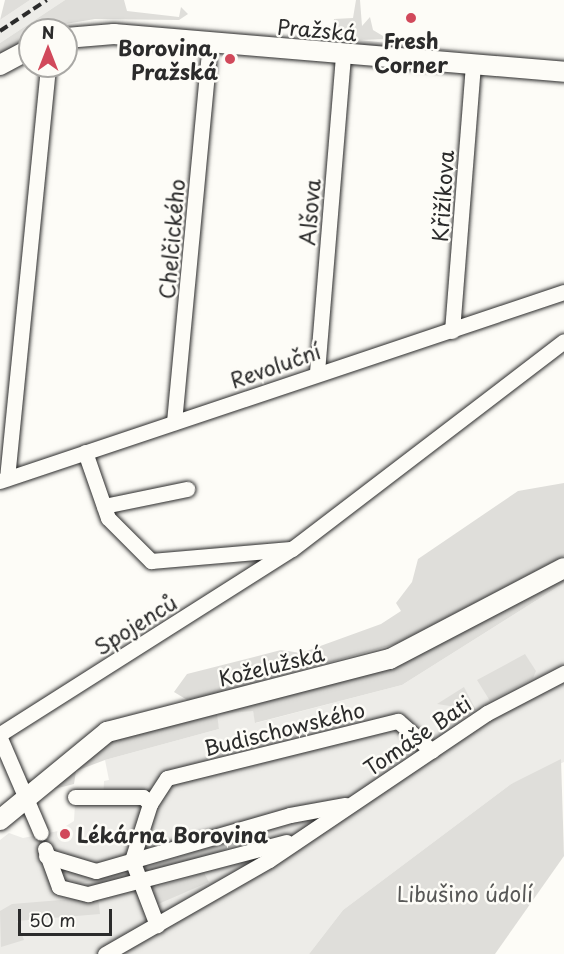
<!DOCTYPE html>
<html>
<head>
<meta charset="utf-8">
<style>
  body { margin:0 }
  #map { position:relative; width:564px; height:954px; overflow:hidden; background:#fdfcf7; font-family:"Playpen Sans",sans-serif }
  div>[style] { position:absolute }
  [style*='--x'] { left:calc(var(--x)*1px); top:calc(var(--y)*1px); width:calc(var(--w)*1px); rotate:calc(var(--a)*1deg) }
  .built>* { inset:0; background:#edece8 }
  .green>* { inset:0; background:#dfdeda }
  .roads { filter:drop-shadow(0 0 2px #2b2b2b) drop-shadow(0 0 2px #2b2b2b) }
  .minor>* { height:15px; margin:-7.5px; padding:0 7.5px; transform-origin:7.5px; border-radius:7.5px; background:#fdfcf7 }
  .major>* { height:20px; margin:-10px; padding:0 10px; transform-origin:10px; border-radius:10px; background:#fdfcf7 }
  .rail>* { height:4px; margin-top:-2px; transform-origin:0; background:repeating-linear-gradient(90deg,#2b2b2b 0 9px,transparent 0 13.5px) }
  .dots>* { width:16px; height:16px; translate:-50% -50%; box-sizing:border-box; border:3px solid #fdfcf7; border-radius:50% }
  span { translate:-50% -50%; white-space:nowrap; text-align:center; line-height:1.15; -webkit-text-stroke:5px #fdfcf7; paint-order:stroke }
  .street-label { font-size:21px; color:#2b2b2b }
  .poi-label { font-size:21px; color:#2b2b2b; font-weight:700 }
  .right { translate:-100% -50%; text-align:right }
  .left { translate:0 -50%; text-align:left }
  .park-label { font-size:21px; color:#585857 }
  .north { position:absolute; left:18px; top:18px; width:60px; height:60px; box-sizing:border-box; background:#fdfcf7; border:2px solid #a9a8a5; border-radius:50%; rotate:0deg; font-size:16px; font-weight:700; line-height:24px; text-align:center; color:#2b2b2b }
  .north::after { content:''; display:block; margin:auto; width:21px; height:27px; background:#d1495b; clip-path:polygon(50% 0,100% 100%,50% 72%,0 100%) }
  .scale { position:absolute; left:18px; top:909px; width:94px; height:27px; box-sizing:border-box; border:3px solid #2b2b2b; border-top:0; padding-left:8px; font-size:18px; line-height:21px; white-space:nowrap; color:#2b2b2b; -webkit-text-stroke:4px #fdfcf7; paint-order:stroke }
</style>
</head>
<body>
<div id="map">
  <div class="built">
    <i style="clip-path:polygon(30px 0,65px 0,0 43px,0 20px)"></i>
    <i style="clip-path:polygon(564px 583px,564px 762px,511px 784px,343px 910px,309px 954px,0 954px,0 840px,9px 833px,23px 838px,58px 831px,74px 821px,75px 803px,103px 803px,104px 781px,109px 780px,105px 760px,219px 729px,216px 715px,236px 709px,253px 711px,256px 723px,402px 685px)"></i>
  </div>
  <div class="green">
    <i style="clip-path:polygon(5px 0,30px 0,0 20px)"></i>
    <i style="clip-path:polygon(65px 0,124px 0,127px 11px,179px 17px,181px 7px,188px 14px,179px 20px,95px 19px,30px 30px,30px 39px,0 56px,0 43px)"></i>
    <i style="clip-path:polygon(356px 0,360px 0,362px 26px,370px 17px,373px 30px,388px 39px,359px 40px,463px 51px,331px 44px,334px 19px,353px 18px)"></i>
    <i style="clip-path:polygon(564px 483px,564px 556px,396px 644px,189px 701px,174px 692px,187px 674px,281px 650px,301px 653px,381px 624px,401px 611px,396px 603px,412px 582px,418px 559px,518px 491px)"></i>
    <i style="clip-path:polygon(564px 567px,564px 583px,402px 685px,255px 723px,253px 711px,217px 714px,219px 729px,105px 760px,76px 771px,74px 784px,54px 789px,50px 777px,107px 732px,400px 653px)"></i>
    <i style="clip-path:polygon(525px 654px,536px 671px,533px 678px,490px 701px,477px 680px)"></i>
    <i style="clip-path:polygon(464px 687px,476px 710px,437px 704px)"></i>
    <i style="clip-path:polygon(561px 759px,564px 856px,495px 954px,309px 954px,343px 910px,511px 784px)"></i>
    <i style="clip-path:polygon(295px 820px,214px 854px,144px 874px,141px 869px)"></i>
    <i style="clip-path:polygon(60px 868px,95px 877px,128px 871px,133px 876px,78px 883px,65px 878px)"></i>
    <i style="clip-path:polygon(204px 873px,209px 882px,156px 905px,150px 889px)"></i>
    <i style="clip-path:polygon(98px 897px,100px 914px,17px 921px,24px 940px,1px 947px,0 911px,12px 904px)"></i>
  </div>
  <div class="roads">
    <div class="minor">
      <i style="--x:452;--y:331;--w:268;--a:-85.5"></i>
      <i style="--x:317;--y:372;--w:317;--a:-85.3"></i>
      <i style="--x:174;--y:422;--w:363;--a:-84.6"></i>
      <i style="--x:85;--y:452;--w:70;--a:70.8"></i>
      <i style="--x:108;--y:518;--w:61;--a:45"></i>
      <i style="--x:151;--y:561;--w:140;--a:-4.9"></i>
      <i style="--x:7;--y:478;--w:413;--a:-84.3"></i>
      <i style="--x:0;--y:481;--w:595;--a:-18.53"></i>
      <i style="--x:104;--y:506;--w:85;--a:-11.6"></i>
      <i style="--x:0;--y:734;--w:346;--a:-32.4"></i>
      <i style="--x:292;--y:549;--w:342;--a:-37.4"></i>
      <i style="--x:0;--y:738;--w:103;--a:66.7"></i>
      <i style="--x:75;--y:797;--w:68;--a:0"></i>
      <i style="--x:143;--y:797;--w:10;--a:45"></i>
      <i style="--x:150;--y:804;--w:59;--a:107.8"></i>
      <i style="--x:132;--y:860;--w:70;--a:69"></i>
      <i style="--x:150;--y:804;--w:31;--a:-57"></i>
      <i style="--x:167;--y:778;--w:238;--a:-13.9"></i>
      <i style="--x:398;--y:721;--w:45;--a:41.4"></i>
      <i style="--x:45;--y:849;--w:40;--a:69.8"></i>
      <i style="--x:59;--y:887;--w:30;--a:14"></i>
      <i style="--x:88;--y:894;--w:205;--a:-14.7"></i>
      <i style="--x:46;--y:856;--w:52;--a:16.7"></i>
      <i style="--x:96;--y:871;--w:202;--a:-16.1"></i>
      <i style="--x:290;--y:815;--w:56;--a:-10.3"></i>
      <i style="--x:105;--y:954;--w:189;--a:-29.8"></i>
      <i style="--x:269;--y:860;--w:263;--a:-34"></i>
      <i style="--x:487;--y:713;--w:87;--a:-27.5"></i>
    </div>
    <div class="major">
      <i style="--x:66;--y:38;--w:48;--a:-4.8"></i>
      <i style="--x:114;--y:34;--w:452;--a:4.8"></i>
      <i style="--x:0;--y:65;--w:34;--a:-28"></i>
      <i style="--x:0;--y:820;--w:139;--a:-39.4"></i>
      <i style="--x:107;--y:732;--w:292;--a:-14.5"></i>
      <i style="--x:390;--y:659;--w:196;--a:-27.6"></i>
    </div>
  </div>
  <div class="rail">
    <i style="--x:0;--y:31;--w:56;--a:-33.4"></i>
  </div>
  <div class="dots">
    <i style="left:411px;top:18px;background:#d1495b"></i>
    <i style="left:230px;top:59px;background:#d1495b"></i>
    <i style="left:65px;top:834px;background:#d1495b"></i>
  </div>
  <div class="street-label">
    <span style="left:317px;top:29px;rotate:5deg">Pražská</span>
    <span style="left:442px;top:196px;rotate:-86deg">Křižíkova</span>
    <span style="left:309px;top:212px;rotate:-85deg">Alšova</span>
    <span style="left:171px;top:239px;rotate:-85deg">Chelčického</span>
    <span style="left:275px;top:365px;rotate:-19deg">Revoluční</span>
    <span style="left:135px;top:624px;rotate:-32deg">Spojenců</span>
    <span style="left:271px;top:665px;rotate:-14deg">Koželužská</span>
    <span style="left:284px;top:728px;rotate:-14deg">Budischowského</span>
    <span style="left:417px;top:735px;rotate:-34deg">Tomáše Bati</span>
  </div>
  <div class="poi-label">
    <span style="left:411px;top:52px">Fresh<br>Corner</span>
    <span class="right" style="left:218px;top:59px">Borovina,<br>Pražská</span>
    <span class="left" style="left:77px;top:834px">Lékárna Borovina</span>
  </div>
  <div class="park-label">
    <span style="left:465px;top:893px">Libušino údolí</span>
  </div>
  <div class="north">N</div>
  <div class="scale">50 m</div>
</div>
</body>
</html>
